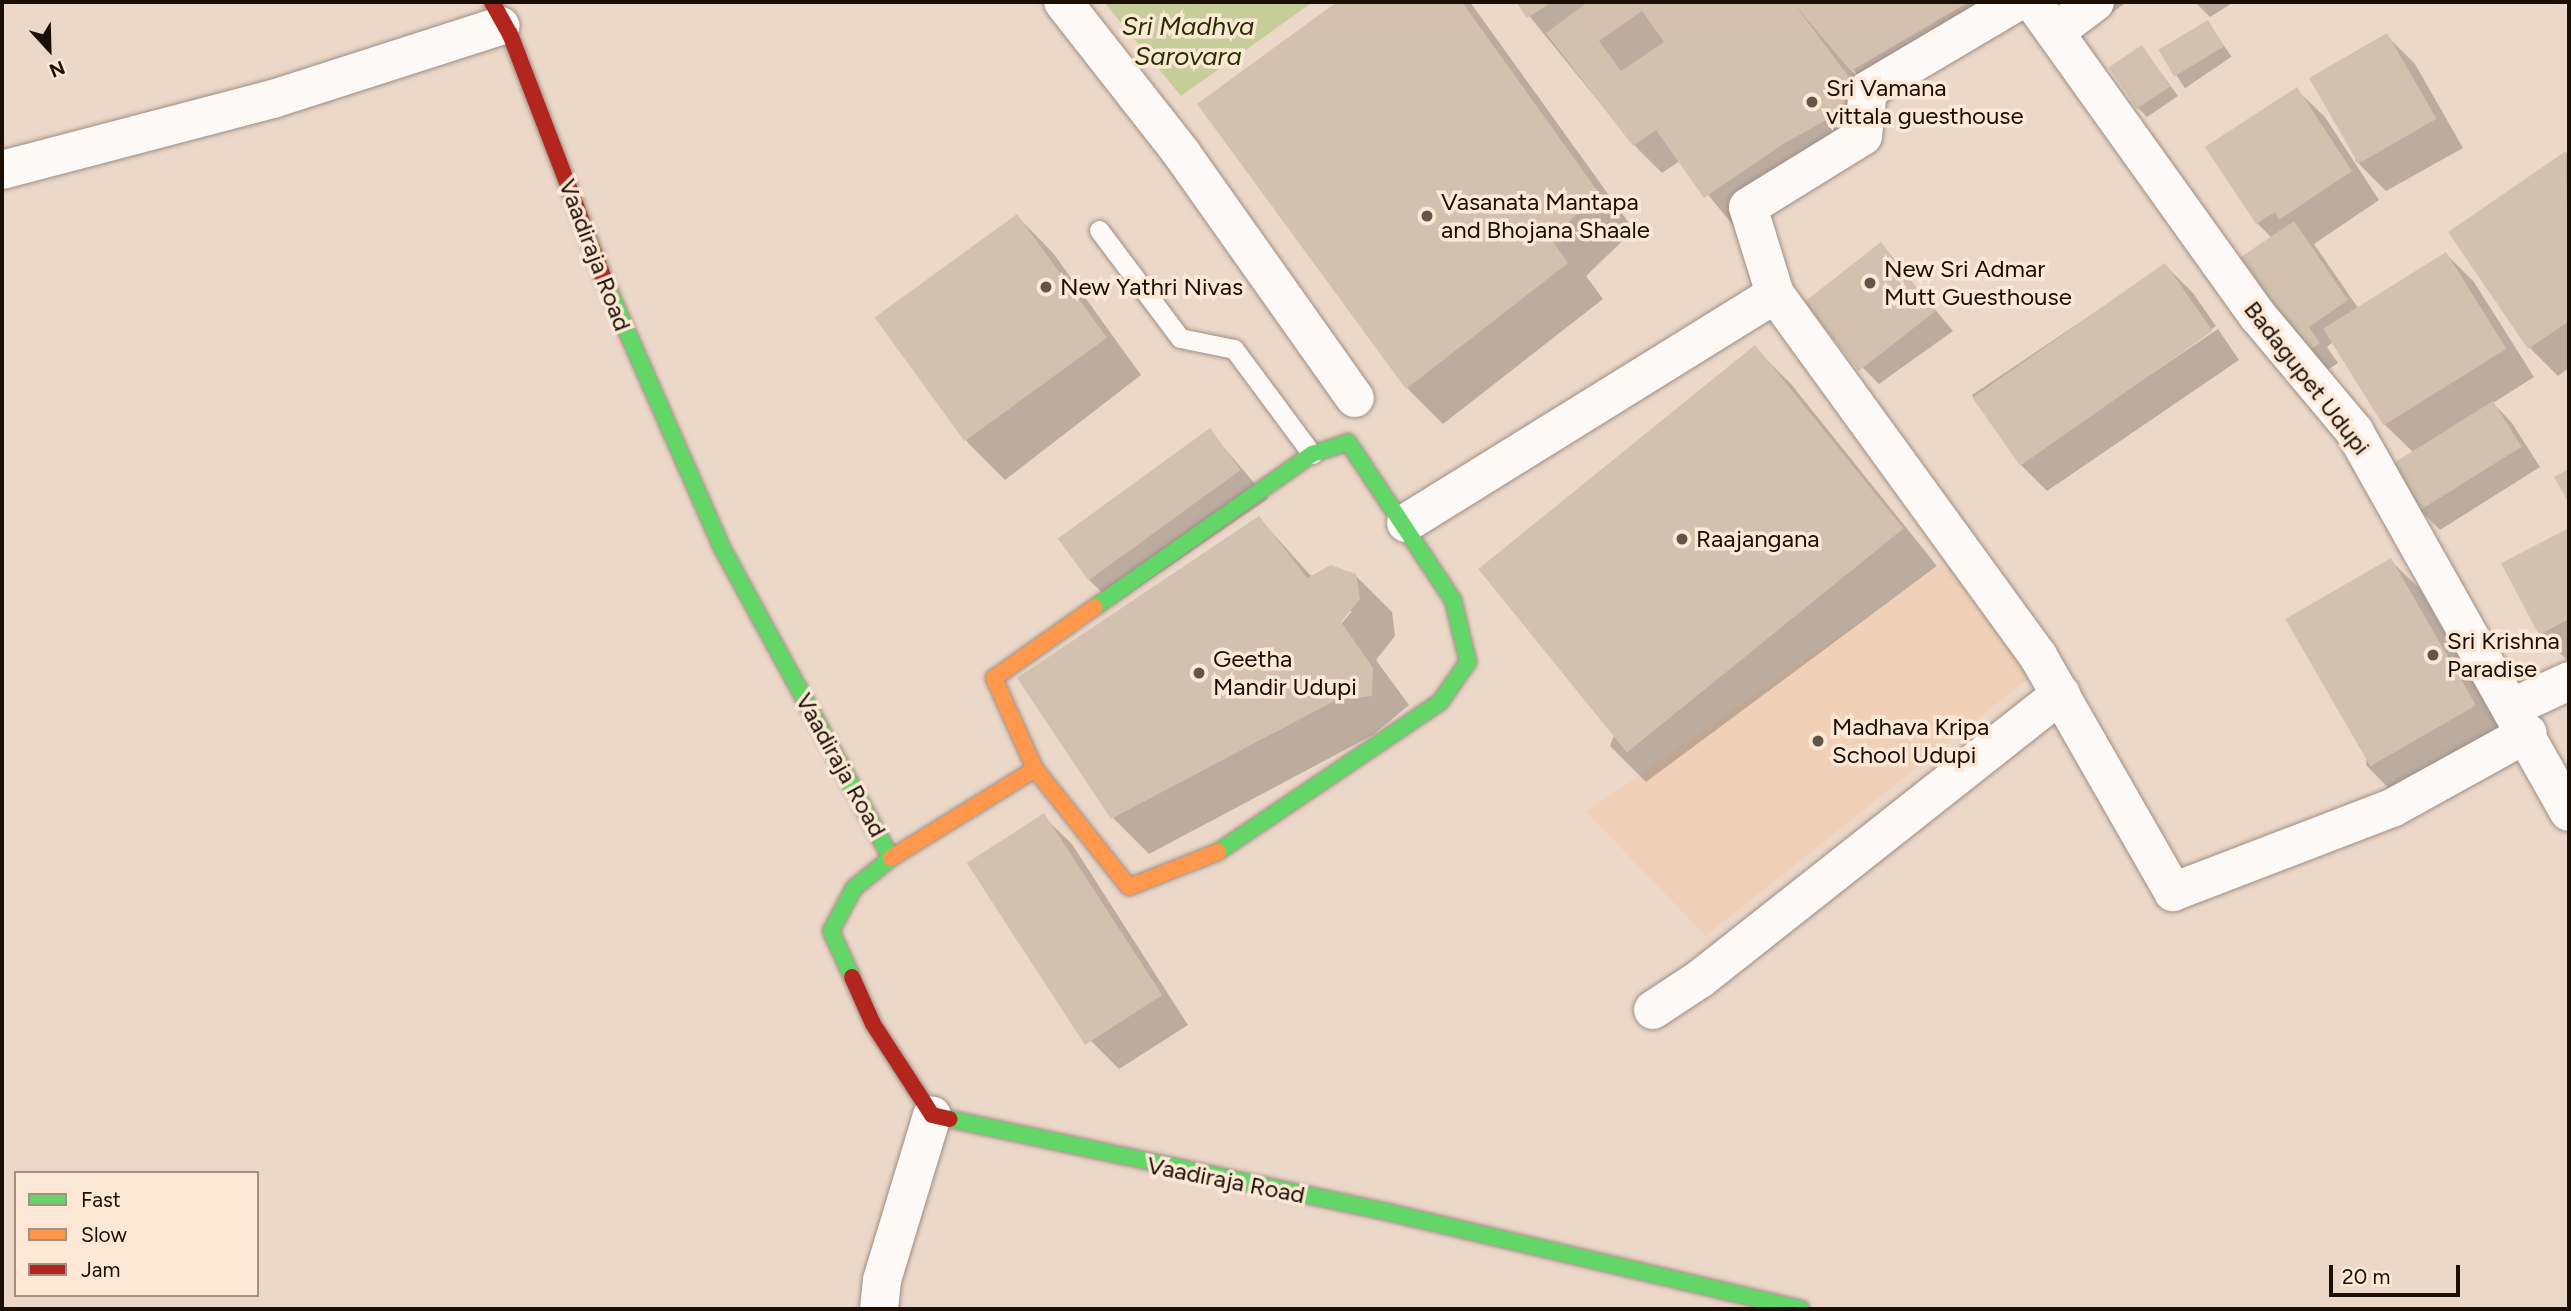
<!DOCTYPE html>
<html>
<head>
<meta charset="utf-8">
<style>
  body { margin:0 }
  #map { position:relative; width:2571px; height:1311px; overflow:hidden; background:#ecd8c9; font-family:Figtree,sans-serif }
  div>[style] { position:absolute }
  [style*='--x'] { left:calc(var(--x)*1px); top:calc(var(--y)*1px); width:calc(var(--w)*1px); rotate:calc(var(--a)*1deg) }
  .built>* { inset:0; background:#f0d1b7 }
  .water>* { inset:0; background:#c5ce99 }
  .shadow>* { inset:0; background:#0003; transform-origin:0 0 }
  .building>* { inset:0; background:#d1c1ae; transform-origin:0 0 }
  .roads { filter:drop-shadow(0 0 2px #9d8e83) drop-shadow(0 0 2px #9d8e83) }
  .lane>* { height:19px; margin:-9.5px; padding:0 9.5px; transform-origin:9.5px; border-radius:9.5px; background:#fcf9f7 }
  .street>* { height:38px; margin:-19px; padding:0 19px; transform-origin:19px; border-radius:19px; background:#fcf9f7 }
  .fast>* { height:16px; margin:-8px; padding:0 8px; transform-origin:8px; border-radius:8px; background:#63d668 }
  .slow>* { height:16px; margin:-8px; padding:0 8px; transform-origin:8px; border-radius:8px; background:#ff974d }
  .jam>* { height:16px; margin:-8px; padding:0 8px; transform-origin:8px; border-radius:8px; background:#b3261e }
  .dots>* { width:19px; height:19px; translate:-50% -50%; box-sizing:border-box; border:4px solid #fde8d6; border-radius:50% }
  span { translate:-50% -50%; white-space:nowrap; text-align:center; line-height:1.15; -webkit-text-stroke:7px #fde8d6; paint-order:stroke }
  .poi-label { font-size:24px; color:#1a0e05 }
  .left { translate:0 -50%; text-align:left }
  .street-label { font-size:24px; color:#1a0e05 }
  .water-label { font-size:26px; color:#263100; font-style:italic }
  .frame { position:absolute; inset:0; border:4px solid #1a0e05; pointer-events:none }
  .legend { position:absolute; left:14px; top:1171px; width:245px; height:126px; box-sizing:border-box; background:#fde8d6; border:2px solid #a29182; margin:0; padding:9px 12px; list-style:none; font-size:21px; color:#1a0e05 }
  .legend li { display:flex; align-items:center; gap:14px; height:35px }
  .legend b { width:35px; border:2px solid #a29182 }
  .north { position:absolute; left:14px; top:14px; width:70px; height:70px; -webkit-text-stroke:5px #fde8d6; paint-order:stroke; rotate:158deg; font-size:19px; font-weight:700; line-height:28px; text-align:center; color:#1a0e05 }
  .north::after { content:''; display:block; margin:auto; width:24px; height:32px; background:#1a0e05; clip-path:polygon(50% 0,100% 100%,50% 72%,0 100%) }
  .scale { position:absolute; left:2329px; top:1265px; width:131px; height:32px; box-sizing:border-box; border:4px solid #1a0e05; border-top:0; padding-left:9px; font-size:21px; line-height:24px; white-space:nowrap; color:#1a0e05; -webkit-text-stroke:5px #fde8d6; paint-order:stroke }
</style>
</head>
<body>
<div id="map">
  <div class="built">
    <i style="clip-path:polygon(1948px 560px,2030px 677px,1706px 936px,1586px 812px)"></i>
  </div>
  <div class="water">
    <i style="clip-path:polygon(1104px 2px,1313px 2px,1181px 96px)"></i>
  </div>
  <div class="shadow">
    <i style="clip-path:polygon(1340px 2px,1470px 2px,1634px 230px,1586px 276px,1603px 299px,1443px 424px,1407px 388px,1199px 104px)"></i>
    <i style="clip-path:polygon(1518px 2px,2001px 2px,1881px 98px,1849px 66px,1876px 106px,1811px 172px,1733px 225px,1680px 161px,1662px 173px,1634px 145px)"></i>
    <i style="clip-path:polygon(2059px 2px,2127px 2px,2087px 30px)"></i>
    <i style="clip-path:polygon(2195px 2px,2234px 2px,2210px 17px)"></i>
    <i style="left:2208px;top:22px;width:42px;height:56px;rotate:56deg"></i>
    <i style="clip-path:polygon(2387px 36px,2415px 64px,2463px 148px,2386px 191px,2355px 160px)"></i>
    <i style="clip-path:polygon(2142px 47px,2178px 96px,2147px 117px,2138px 108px)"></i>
    <i style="clip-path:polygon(2296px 89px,2325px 117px,2379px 200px,2314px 244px,2358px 308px,2446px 254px,2474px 282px,2534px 377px,2493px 403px,2512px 423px,2540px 467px,2440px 530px,2421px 511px,2414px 453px,2385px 425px,2333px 342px,2327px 347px,2338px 363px,2326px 371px,2307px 352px,2272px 238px,2257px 223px)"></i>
    <i style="clip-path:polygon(2566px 153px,2569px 157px,2569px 368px,2558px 376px,2530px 348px,2451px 233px)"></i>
    <i style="clip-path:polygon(1017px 216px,1053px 253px,1141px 375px,1005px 480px,969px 444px,882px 323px)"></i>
    <i style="clip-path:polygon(1881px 245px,1953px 331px,1879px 384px,1860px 365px)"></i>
    <i style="clip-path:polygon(2165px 265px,2193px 293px,2216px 326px,2021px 462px,2218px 329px,2239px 360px,2047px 491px,2018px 462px,1972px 395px)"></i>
    <i style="clip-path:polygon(1755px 348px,1791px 384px,1937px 566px,1646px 782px,1610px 746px)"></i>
    <i style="clip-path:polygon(1209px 430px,1268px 499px,1114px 604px,1085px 576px)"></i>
    <i style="clip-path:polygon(evenodd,1259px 518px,1312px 577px,1355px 575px,1392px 612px,1395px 636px,1376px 660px,1409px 705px,1373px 735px,1149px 854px,1113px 818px,1259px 518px,1348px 611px,1352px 611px,1336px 630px,1334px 628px,1348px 611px)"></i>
    <i style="clip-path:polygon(2569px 530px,2569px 662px,2541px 634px,2503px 564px)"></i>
    <i style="clip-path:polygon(2390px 560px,2419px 588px,2503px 734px,2394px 794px,2366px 765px)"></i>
    <i style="clip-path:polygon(1043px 816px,1072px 844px,1188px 1025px,1119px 1069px,1091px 1041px)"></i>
  </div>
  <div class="building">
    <i style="clip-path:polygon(1337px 2px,1462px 2px,1599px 193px,1551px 239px,1568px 263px,1406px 389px,1197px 104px)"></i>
    <i style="clip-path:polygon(1516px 2px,1552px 2px,1527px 18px)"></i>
    <i style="clip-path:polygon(evenodd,1588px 2px,1969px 2px,1851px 71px,1795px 5px,1848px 76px,1846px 109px,1783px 144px,1704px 198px,1656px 130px,1633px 146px,1546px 33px,1588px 2px,1642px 11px,1664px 42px,1621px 71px,1599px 41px,1642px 11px)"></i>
    <i style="left:2208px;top:20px;width:31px;height:58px;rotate:59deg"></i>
    <i style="left:2387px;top:33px;width:99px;height:90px;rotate:60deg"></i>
    <i style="left:2142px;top:45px;width:50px;height:40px;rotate:56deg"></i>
    <i style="clip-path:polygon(2297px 87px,2352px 171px,2279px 220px,2275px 212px,2256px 224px,2205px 147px)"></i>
    <i style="clip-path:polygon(2566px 151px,2569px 321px,2528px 349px,2448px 232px)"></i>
    <i style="left:1017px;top:214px;width:153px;height:176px;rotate:54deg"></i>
    <i style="clip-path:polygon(2294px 221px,2348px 300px,2309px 327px,2320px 343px,2306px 353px,2241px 257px)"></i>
    <i style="left:1881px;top:242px;width:88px;height:97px;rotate:52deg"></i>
    <i style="left:2446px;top:252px;width:114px;height:145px;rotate:58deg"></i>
    <i style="left:2165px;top:263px;width:83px;height:235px;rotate:55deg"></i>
    <i style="left:1755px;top:345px;width:236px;height:356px;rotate:51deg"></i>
    <i style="left:2493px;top:401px;width:54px;height:122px;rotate:58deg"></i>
    <i style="left:1210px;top:428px;width:52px;height:188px;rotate:54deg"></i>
    <i style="clip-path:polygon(2569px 469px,2569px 503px,2554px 477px)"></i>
    <i style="clip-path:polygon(1259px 516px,1307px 578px,1331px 565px,1356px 574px,1360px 599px,1341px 622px,1373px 668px,1372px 696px,1336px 700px,1111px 819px,1017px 678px)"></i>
    <i style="clip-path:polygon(2569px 528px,2569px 619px,2539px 635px,2501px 563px)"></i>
    <i style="left:2391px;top:558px;width:170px;height:122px;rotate:60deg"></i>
    <i style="left:1044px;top:813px;width:217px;height:92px;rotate:57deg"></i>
  </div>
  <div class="roads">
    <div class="lane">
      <i style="--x:1099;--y:230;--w:135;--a:53.1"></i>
      <i style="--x:1180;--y:338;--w:55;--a:11.5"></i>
      <i style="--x:1234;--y:349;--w:131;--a:53.4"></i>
    </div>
    <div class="street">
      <i style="--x:1063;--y:2;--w:193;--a:51.9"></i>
      <i style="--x:1182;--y:154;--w:299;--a:54.7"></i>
      <i style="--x:2033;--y:2;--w:386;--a:54.4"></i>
      <i style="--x:2258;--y:316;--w:150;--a:50.1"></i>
      <i style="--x:2354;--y:431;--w:437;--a:60.6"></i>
      <i style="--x:2055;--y:32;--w:50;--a:-36.9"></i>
      <i style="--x:2;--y:170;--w:280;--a:-14.7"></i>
      <i style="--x:273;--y:99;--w:239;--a:-17.8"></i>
      <i style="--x:1775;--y:294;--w:91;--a:-107.2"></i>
      <i style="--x:1748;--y:207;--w:135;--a:-31.7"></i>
      <i style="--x:1863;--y:136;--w:46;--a:-83.8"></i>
      <i style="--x:1868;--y:90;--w:173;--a:-30.6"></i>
      <i style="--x:1406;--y:523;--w:434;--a:-31.8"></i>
      <i style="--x:1775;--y:294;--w:447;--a:54"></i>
      <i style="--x:2038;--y:656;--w:272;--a:60.2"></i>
      <i style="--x:2173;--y:892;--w:235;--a:-21"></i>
      <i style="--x:2392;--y:808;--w:155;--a:-28.9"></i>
      <i style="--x:2513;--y:707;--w:62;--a:-24.9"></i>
      <i style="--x:1653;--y:1010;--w:56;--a:-33.4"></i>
      <i style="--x:1700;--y:979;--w:460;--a:-38.3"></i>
      <i style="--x:879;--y:1309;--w:29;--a:-84"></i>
      <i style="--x:882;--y:1280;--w:172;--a:-73.1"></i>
    </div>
    <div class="fast">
      <i style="--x:604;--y:279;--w:294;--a:66.3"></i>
      <i style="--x:722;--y:548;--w:353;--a:61.4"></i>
      <i style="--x:891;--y:858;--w:48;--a:141"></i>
      <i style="--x:854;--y:888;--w:49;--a:118.1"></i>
      <i style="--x:831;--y:931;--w:51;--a:65.5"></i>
      <i style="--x:1095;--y:607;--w:266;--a:-35.2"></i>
      <i style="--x:1312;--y:454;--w:38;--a:-18"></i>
      <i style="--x:1348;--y:442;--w:190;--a:56.4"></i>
      <i style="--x:1453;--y:600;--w:64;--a:76.4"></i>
      <i style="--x:1468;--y:662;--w:49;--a:125"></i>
      <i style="--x:1440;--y:702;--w:268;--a:146"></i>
      <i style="--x:950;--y:1119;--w:452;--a:12"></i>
      <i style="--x:1392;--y:1213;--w:420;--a:13.2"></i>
    </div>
    <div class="slow">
      <i style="--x:1035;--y:769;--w:100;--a:-114.3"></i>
      <i style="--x:994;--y:678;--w:123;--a:-35.1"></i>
      <i style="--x:891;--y:858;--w:169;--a:-31.7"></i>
      <i style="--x:1035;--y:769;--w:151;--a:51.5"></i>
      <i style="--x:1129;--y:887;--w:96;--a:-21.5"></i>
    </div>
    <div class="jam">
      <i style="--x:492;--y:2;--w:37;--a:61"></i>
      <i style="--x:510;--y:34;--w:262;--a:69"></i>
      <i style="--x:852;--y:977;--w:51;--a:65.9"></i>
      <i style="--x:873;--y:1024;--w:108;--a:57"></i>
      <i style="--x:932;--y:1115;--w:18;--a:13"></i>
    </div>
  </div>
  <div class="dots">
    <i style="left:1812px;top:102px;background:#64554a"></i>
    <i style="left:1427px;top:216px;background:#64554a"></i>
    <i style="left:1870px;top:283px;background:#64554a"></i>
    <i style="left:1046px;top:287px;background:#64554a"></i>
    <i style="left:1682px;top:539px;background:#64554a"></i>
    <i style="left:2433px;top:655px;background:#64554a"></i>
    <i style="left:1199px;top:673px;background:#64554a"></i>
    <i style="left:1818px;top:741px;background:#64554a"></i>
  </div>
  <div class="poi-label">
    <span class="left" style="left:1826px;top:102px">Sri Vamana<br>vittala guesthouse</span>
    <span class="left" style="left:1441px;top:216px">Vasanata Mantapa<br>and Bhojana Shaale</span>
    <span class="left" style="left:1884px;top:283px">New Sri Admar<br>Mutt Guesthouse</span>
    <span class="left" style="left:1060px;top:287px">New Yathri Nivas</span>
    <span class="left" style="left:1696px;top:539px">Raajangana</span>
    <span class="left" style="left:2447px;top:655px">Sri Krishna<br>Paradise</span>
    <span class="left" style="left:1213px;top:673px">Geetha<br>Mandir Udupi</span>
    <span class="left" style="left:1832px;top:741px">Madhava Kripa<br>School Udupi</span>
  </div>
  <div class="street-label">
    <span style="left:595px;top:255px;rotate:69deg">Vaadiraja Road</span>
    <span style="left:2307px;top:378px;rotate:52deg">Badagupet Udupi</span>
    <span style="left:841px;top:765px;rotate:61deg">Vaadiraja Road</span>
    <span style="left:1226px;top:1180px;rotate:11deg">Vaadiraja Road</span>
  </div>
  <div class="water-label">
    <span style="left:1188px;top:42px">Sri Madhva<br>Sarovara</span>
  </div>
  <div class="frame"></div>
  <ul class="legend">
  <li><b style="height:9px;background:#63d668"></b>Fast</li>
  <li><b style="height:9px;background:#ff974d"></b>Slow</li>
  <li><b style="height:9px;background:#b3261e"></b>Jam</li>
  </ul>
  <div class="north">N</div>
  <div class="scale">20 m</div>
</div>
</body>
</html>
